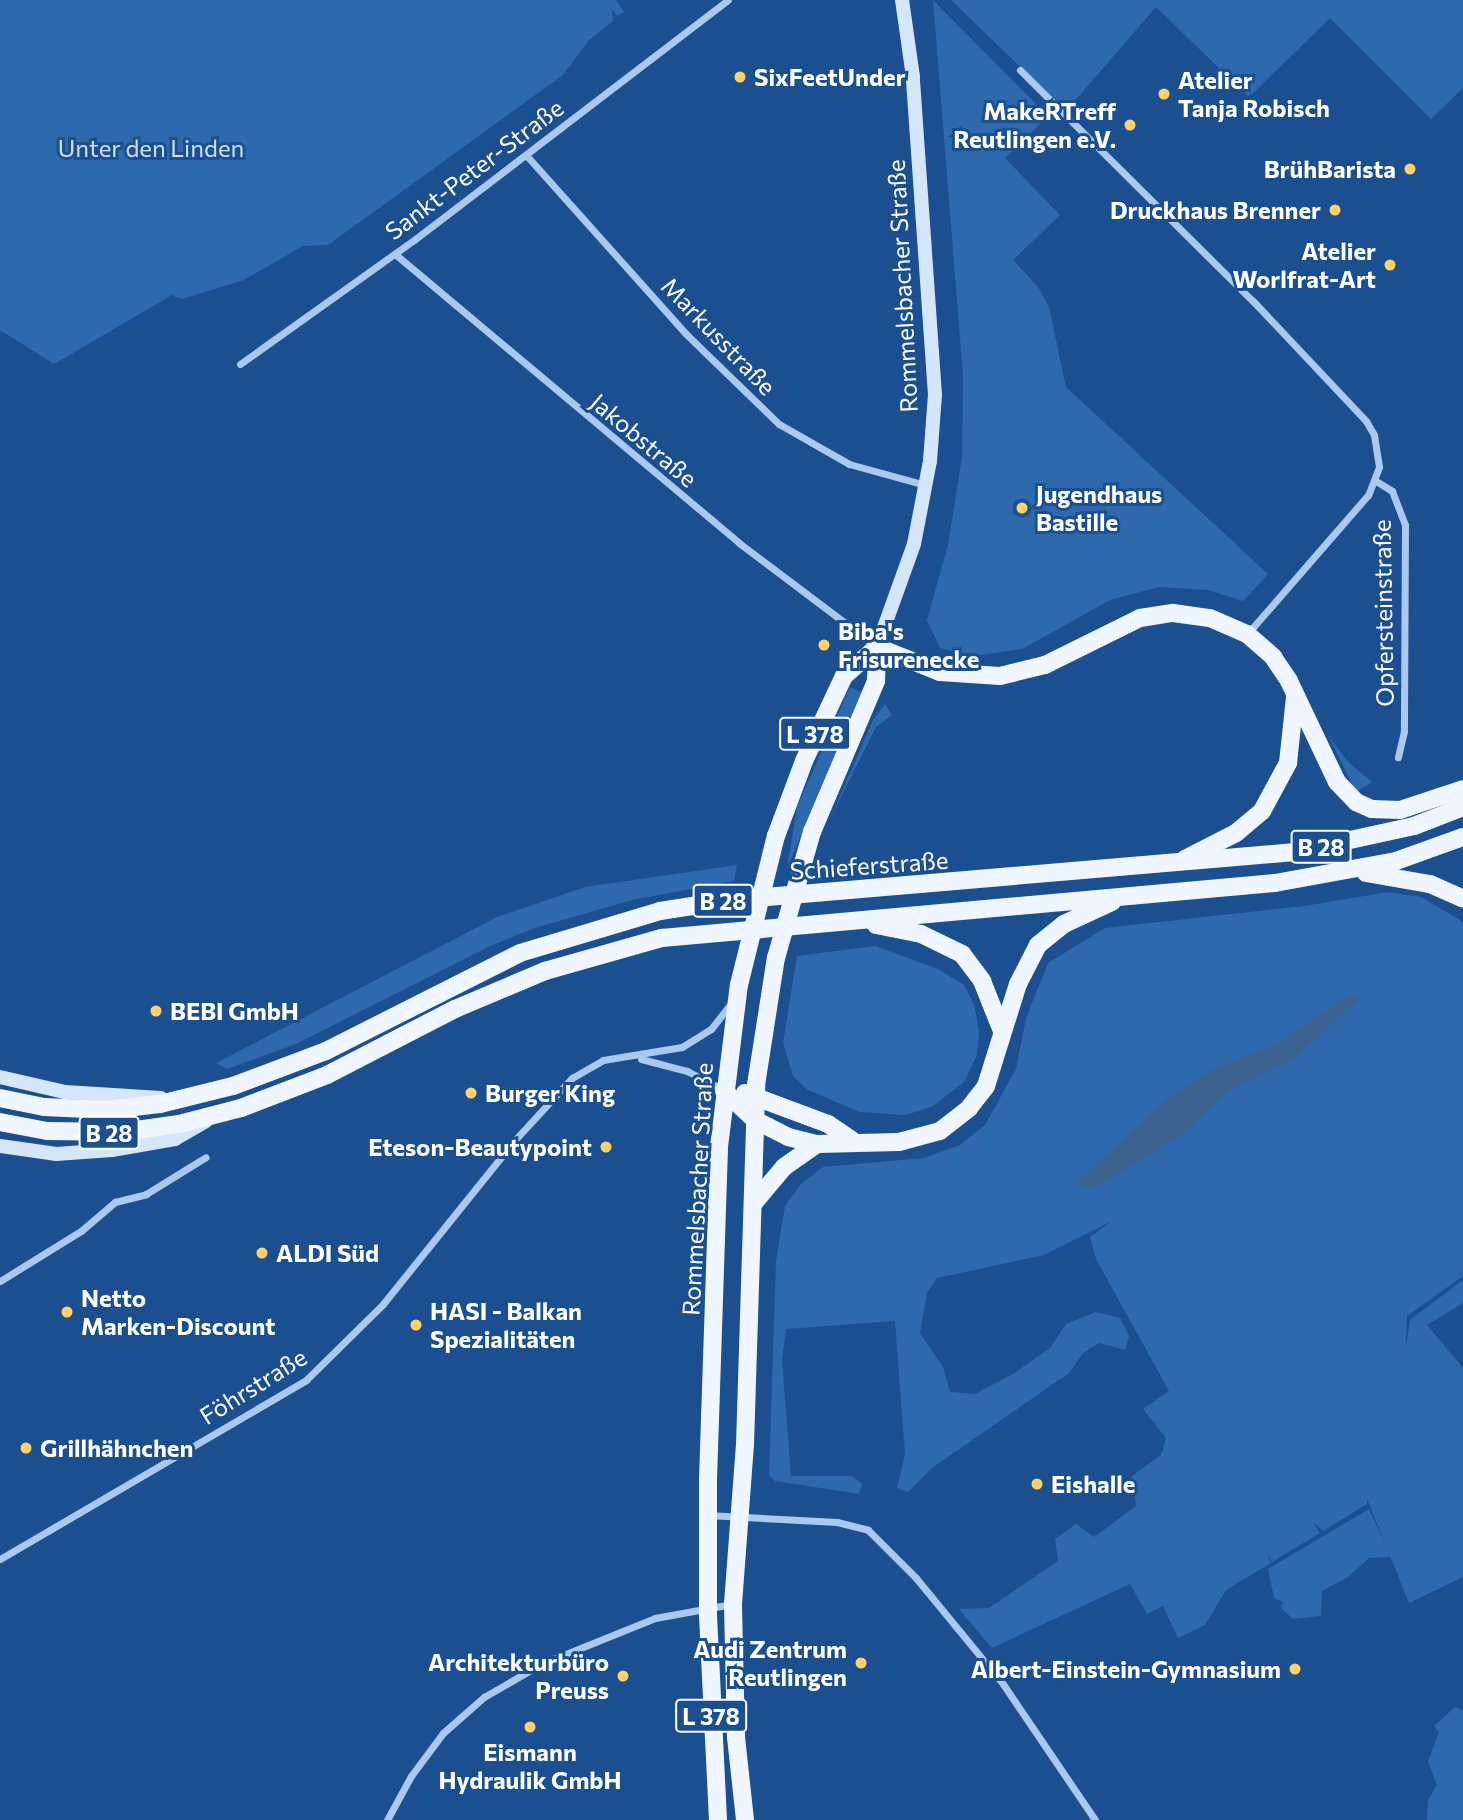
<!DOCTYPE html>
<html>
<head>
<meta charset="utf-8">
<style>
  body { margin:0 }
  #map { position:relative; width:1463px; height:1820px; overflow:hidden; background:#1b4f8f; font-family:Commissioner,sans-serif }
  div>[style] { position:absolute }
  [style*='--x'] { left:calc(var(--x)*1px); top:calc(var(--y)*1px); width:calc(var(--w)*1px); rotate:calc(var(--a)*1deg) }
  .green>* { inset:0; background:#2e69ad }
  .water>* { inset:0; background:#3c6290 }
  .street>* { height:7px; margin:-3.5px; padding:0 3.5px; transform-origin:3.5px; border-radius:3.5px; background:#a9c9ee }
  .secondary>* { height:14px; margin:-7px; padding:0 7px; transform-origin:7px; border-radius:7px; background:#d6e6fa }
  .primary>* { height:18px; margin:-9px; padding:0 9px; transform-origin:9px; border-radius:9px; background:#f0f6ff }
  .primary-bridge>* { height:18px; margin:-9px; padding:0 9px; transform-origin:9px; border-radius:9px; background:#f0f6ff }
  .dots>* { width:19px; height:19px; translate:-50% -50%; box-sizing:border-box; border:4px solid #1b4f8f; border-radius:50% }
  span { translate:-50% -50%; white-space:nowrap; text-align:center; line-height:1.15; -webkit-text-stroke:6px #1b4f8f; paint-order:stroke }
  .shield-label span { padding:2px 5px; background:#1b4f8f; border:2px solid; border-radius:5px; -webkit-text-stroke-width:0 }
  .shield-label { font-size:23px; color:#fff; font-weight:700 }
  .poi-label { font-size:24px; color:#fff; font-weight:700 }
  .left { translate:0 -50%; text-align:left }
  .right { translate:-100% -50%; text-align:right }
  .park-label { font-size:24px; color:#cfe3fa }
  .street-label { font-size:24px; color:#fff }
</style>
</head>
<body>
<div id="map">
  <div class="green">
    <i style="clip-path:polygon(0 0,616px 0,624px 12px,617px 16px,612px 9px,613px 21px,589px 40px,563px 75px,328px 245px,303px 246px,244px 280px,182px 299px,172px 295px,54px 364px,0 330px)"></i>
    <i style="clip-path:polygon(933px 0,1048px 116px,1005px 158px,1060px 215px,1013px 260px,1038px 287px,1049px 307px,1066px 387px,1268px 574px,1243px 601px,1208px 590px,1159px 587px,1110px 600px,1022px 649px,975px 656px,940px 648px,927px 620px,948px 545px,962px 457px,963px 376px)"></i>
    <i style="clip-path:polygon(951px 0,1463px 0,1463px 88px,1431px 119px,1330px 18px,1249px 97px,1156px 7px,1066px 111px)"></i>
    <i style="clip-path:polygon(850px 687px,861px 692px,787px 869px,797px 807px)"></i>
    <i style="clip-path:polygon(885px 704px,892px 715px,876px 727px,830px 819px,873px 720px)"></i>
    <i style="clip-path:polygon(1328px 735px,1348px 762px,1372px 782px,1358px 791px,1354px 788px)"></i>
    <i style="clip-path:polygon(737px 865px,734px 881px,632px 900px,535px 928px,490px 946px,296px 1044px,227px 1069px,216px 1063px,497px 917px,585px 887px)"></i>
    <i style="clip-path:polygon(1388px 892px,1421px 897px,1463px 922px,1463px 1276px,1407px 1316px,1406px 1348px,1410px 1320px,1463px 1280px,1463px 1303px,1427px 1325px,1463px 1368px,1463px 1577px,1409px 1603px,1367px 1499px,1367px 1504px,1323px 1531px,1313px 1522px,1320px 1533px,1272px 1562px,1266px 1552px,1271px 1563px,1226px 1590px,1205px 1625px,1178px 1638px,1163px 1606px,1147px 1614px,1130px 1584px,992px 1648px,959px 1609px,989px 1608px,1058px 1561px,1055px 1539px,1076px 1524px,1094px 1537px,1136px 1506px,1132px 1476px,1161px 1455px,1166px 1438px,1143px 1409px,1169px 1391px,1096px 1259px,1090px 1237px,1112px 1221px,1044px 1255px,937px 1278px,927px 1293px,920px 1333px,943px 1367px,950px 1392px,975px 1394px,1013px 1374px,1050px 1348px,1066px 1324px,1096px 1312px,1120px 1318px,1129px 1336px,1125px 1350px,1099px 1343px,1083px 1353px,1069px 1373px,932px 1468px,908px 1492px,897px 1488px,905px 1454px,895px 1321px,786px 1329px,782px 1360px,791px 1476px,852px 1476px,862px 1484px,859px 1494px,775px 1481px,769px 1475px,776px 1261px,785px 1206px,801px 1184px,823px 1167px,924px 1158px,960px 1145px,985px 1125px,1016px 1069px,1026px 1018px,1048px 963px,1105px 928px,1304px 906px)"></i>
    <i style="clip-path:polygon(875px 946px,938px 969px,964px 985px,974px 1004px,979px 1031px,977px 1055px,964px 1082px,933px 1106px,906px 1115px,860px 1112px,808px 1090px,793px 1076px,783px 1043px,797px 956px)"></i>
    <i style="clip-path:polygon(1369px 1509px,1391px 1557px,1369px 1558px,1348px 1577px,1322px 1591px,1321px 1616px,1293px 1619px,1281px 1608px,1283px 1602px,1274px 1598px,1268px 1569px)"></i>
    <i style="clip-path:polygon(1455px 1707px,1463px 1710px,1463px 1820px,1427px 1820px,1428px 1800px,1437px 1785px,1428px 1762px,1439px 1732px,1434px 1726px)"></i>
  </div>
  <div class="water">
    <i style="clip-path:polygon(1351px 994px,1359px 999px,1293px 1059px,1229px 1090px,1184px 1133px,1095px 1188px,1075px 1185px,1168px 1098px,1212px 1070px,1277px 1044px)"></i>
  </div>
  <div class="street">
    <i style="--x:1020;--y:70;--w:328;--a:44.8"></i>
    <i style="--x:1253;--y:301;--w:165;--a:46.7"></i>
    <i style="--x:1366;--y:421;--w:16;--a:60"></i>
    <i style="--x:1374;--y:435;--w:32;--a:81"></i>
    <i style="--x:1379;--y:467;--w:30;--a:111"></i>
    <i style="--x:1368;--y:495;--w:183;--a:131"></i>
    <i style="--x:526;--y:155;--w:239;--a:48.2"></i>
    <i style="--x:685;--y:333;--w:131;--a:44.1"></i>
    <i style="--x:779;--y:424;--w:81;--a:29.7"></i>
    <i style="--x:849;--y:464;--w:79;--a:15.4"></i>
    <i style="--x:395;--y:254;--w:449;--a:40"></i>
    <i style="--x:739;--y:543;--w:173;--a:37"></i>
    <i style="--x:240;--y:364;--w:214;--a:-35.5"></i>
    <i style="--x:414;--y:240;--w:395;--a:-37.4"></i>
    <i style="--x:1376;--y:481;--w:19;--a:32"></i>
    <i style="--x:1392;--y:491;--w:36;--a:69"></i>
    <i style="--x:1405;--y:525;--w:206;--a:90.3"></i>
    <i style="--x:1404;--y:731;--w:27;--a:103"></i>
    <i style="--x:641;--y:1059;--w:48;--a:14.6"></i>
    <i style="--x:687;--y:1071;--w:42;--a:27.2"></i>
    <i style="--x:0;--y:1281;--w:95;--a:-31.7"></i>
    <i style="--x:81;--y:1231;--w:45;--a:-40.5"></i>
    <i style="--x:115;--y:1202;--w:32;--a:-14"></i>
    <i style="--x:146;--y:1194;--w:70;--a:-31.7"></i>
    <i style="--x:707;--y:1515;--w:130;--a:3.1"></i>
    <i style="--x:837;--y:1522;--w:32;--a:14"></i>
    <i style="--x:868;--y:1530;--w:68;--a:45"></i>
    <i style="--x:916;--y:1578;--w:137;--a:50.6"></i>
    <i style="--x:1003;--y:1684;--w:164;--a:55.9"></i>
    <i style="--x:0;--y:1559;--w:355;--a:-30.3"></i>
    <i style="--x:306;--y:1380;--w:108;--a:-44.6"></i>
    <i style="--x:383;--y:1304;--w:209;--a:-51.2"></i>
    <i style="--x:514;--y:1141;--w:86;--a:-47.4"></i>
    <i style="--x:572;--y:1078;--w:36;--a:-30"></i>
    <i style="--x:603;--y:1060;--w:80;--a:-9.3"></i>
    <i style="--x:682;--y:1047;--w:34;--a:-32"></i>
    <i style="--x:711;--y:1029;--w:33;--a:-52"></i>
    <i style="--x:387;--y:1820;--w:50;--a:-61.4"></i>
    <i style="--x:411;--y:1776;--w:54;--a:-53.3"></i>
    <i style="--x:443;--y:1733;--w:55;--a:-41.3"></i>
    <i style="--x:484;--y:1697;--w:66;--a:-30.1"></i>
    <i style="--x:541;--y:1664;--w:123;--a:-22"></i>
    <i style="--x:655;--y:1618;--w:78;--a:-10.3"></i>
  </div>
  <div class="secondary">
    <i style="--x:877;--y:647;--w:109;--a:-70.2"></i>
    <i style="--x:914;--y:544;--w:85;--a:-79.1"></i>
    <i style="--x:930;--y:461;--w:66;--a:-85.7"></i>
    <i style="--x:935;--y:395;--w:319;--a:-94"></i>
    <i style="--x:913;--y:77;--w:78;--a:-98.1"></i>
    <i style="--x:0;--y:1077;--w:67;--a:13"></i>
    <i style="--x:65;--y:1092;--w:96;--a:3.6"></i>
    <i style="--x:0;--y:1146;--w:57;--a:8.1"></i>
    <i style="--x:56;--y:1154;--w:56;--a:-4.1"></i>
    <i style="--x:112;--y:1150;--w:64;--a:-9.9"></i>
    <i style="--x:175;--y:1139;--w:36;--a:-30"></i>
  </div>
  <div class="primary">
    <i style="--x:877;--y:647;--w:68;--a:21.6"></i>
    <i style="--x:940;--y:672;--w:60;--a:3.8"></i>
    <i style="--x:1000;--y:676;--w:46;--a:-13.7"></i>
    <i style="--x:1045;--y:665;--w:106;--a:-26.3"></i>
    <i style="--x:1140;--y:618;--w:33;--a:-9"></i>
    <i style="--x:1173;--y:613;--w:37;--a:8"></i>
    <i style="--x:1210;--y:618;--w:40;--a:23.4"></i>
    <i style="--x:1247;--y:634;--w:35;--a:41"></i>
    <i style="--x:1273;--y:657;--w:29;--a:56"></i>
    <i style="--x:1289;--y:681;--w:112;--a:64.6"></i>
    <i style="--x:1337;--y:782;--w:28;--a:46"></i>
    <i style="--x:1356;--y:802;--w:17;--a:24"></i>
    <i style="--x:1372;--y:809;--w:28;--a:2"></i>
    <i style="--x:1400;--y:810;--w:66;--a:-18.4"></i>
    <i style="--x:812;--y:832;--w:164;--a:-67"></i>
    <i style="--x:876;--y:681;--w:34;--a:-88"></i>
    <i style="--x:776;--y:836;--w:80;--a:-69.5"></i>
    <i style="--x:804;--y:761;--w:94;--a:-64.8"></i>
    <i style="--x:844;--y:676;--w:44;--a:-41.3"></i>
    <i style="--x:1185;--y:859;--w:57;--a:-27"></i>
    <i style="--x:1236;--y:833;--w:34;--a:-40"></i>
    <i style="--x:1262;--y:811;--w:55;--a:-61.6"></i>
    <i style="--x:1288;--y:763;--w:66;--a:-83.9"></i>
    <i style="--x:1366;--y:873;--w:65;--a:9.8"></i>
    <i style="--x:1430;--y:884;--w:36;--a:24"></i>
    <i style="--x:876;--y:925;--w:46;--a:11.3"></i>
    <i style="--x:921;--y:934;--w:46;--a:26"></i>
    <i style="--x:962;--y:954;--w:34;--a:53"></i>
    <i style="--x:982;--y:981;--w:54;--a:68.2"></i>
    <i style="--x:724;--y:1091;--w:42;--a:43.1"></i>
    <i style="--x:755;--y:1120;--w:37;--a:27"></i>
    <i style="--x:788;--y:1137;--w:30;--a:14"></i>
    <i style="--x:817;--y:1144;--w:82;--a:-1.4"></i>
    <i style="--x:899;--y:1142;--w:42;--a:-15"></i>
    <i style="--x:940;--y:1131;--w:37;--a:-38"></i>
    <i style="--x:969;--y:1108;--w:28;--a:-52"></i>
    <i style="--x:986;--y:1086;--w:107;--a:-72.6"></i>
    <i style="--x:1018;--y:984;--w:44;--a:-62.9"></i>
    <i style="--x:1038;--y:945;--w:33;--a:-39"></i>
    <i style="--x:1064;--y:924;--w:53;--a:-24.6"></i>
    <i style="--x:745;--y:1093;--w:89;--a:20.5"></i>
    <i style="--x:828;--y:1124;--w:29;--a:34"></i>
    <i style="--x:0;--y:1098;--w:45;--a:11.6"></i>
    <i style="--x:44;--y:1107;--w:64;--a:2.7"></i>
    <i style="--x:108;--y:1110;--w:52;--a:-6.6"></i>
    <i style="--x:160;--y:1104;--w:75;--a:-13.9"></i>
    <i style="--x:233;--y:1086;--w:99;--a:-20.6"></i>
    <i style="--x:326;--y:1051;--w:217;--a:-26.8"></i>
    <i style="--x:520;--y:953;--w:146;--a:-16.7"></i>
    <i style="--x:660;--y:911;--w:72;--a:-8.8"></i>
    <i style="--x:731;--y:900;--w:566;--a:-4.86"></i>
    <i style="--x:1295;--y:852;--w:122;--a:-12.3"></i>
    <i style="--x:1414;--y:826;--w:53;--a:-21.2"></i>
    <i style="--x:0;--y:1122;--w:48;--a:10.8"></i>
    <i style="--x:47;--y:1131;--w:75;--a:0.8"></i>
    <i style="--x:122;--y:1132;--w:58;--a:-8"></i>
    <i style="--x:179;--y:1124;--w:64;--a:-14.5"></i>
    <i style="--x:241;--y:1108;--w:92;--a:-21"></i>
    <i style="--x:327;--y:1075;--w:144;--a:-27.3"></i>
    <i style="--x:455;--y:1009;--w:98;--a:-22.9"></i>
    <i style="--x:545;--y:971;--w:122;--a:-15.8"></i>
    <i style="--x:662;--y:938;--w:615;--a:-5.13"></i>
    <i style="--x:1275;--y:883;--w:123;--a:-10.3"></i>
    <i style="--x:1396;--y:861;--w:71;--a:-19.7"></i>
    <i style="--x:753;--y:1204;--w:48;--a:-50"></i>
    <i style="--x:784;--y:1167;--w:40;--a:-34.9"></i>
    <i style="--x:718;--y:1820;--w:208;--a:-92.8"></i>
    <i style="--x:708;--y:1612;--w:132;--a:-90"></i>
    <i style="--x:708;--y:1480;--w:333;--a:-88.1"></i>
    <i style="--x:719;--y:1147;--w:163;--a:-83"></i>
    <i style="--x:745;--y:1820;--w:83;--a:-96.2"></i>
    <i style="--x:736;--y:1737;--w:133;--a:-91.3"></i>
    <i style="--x:733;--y:1604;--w:159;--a:-85.7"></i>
    <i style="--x:745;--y:1445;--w:360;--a:-88.2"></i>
    <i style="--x:756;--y:1085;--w:129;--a:-81.1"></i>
  </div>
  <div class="primary-bridge">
    <i style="--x:776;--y:958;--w:131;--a:-74.1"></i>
    <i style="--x:739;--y:985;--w:154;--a:-76.1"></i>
  </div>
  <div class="dots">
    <i style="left:740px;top:77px;background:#ffd166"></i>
    <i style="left:1164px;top:94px;background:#ffd166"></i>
    <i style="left:1130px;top:125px;background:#ffd166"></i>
    <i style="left:1410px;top:169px;background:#ffd166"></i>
    <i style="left:1335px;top:210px;background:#ffd166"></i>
    <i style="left:1390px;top:265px;background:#ffd166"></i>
    <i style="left:1022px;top:508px;background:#ffd166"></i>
    <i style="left:824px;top:645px;background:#ffd166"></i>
    <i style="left:156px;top:1011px;background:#ffd166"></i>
    <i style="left:471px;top:1093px;background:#ffd166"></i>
    <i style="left:606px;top:1147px;background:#ffd166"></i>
    <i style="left:262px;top:1253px;background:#ffd166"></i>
    <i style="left:67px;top:1312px;background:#ffd166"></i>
    <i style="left:416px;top:1325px;background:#ffd166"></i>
    <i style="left:26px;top:1448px;background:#ffd166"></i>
    <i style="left:1037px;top:1484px;background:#ffd166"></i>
    <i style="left:861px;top:1663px;background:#ffd166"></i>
    <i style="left:1295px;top:1669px;background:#ffd166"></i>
    <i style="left:623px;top:1676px;background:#ffd166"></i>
    <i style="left:530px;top:1727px;background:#ffd166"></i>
  </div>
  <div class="shield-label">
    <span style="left:815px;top:734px">L 378</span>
    <span style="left:1321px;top:847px">B 28</span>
    <span style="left:723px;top:901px">B 28</span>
    <span style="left:109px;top:1133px">B 28</span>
    <span style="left:711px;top:1716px">L 378</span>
  </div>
  <div class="poi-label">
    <span class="left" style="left:754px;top:77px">SixFeetUnder</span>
    <span class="left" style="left:1178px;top:94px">Atelier<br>Tanja Robisch</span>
    <span class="right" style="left:1116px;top:125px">MakeRTreff<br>Reutlingen e.V.</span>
    <span class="right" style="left:1396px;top:169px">BrühBarista</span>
    <span class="right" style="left:1321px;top:210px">Druckhaus Brenner</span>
    <span class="right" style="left:1376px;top:265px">Atelier<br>Worlfrat-Art</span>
    <span class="left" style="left:1036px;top:508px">Jugendhaus<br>Bastille</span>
    <span class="left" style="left:838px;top:645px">Biba's<br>Frisurenecke</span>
    <span class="left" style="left:170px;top:1011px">BEBI GmbH</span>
    <span class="left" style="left:485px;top:1093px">Burger King</span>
    <span class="right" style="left:592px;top:1147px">Eteson-Beautypoint</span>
    <span class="left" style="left:276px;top:1253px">ALDI Süd</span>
    <span class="left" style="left:81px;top:1312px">Netto<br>Marken-Discount</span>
    <span class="left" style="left:430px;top:1325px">HASI - Balkan<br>Spezialitäten</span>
    <span class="left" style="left:40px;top:1448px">Grillhähnchen</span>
    <span class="left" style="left:1051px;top:1484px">Eishalle</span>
    <span class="right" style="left:847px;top:1663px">Audi Zentrum<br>Reutlingen</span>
    <span class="right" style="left:609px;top:1676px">Architekturbüro<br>Preuss</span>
    <span class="right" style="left:1281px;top:1669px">Albert-Einstein-Gymnasium</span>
    <span style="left:530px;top:1766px">Eismann<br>Hydraulik GmbH</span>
  </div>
  <div class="park-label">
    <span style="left:151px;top:148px">Unter den Linden</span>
  </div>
  <div class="street-label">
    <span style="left:474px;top:169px;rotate:-37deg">Sankt-Peter-Straße</span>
    <span style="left:902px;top:286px;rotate:-93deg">Rommelsbacher Straße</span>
    <span style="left:719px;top:336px;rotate:46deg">Markusstraße</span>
    <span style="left:644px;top:440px;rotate:40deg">Jakobstraße</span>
    <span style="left:1383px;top:613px;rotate:-91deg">Opfersteinstraße</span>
    <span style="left:869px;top:865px;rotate:-4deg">Schieferstraße</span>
    <span style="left:697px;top:1189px;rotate:-87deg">Rommelsbacher Straße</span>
    <span style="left:253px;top:1386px;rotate:-32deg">Föhrstraße</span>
  </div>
</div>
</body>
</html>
